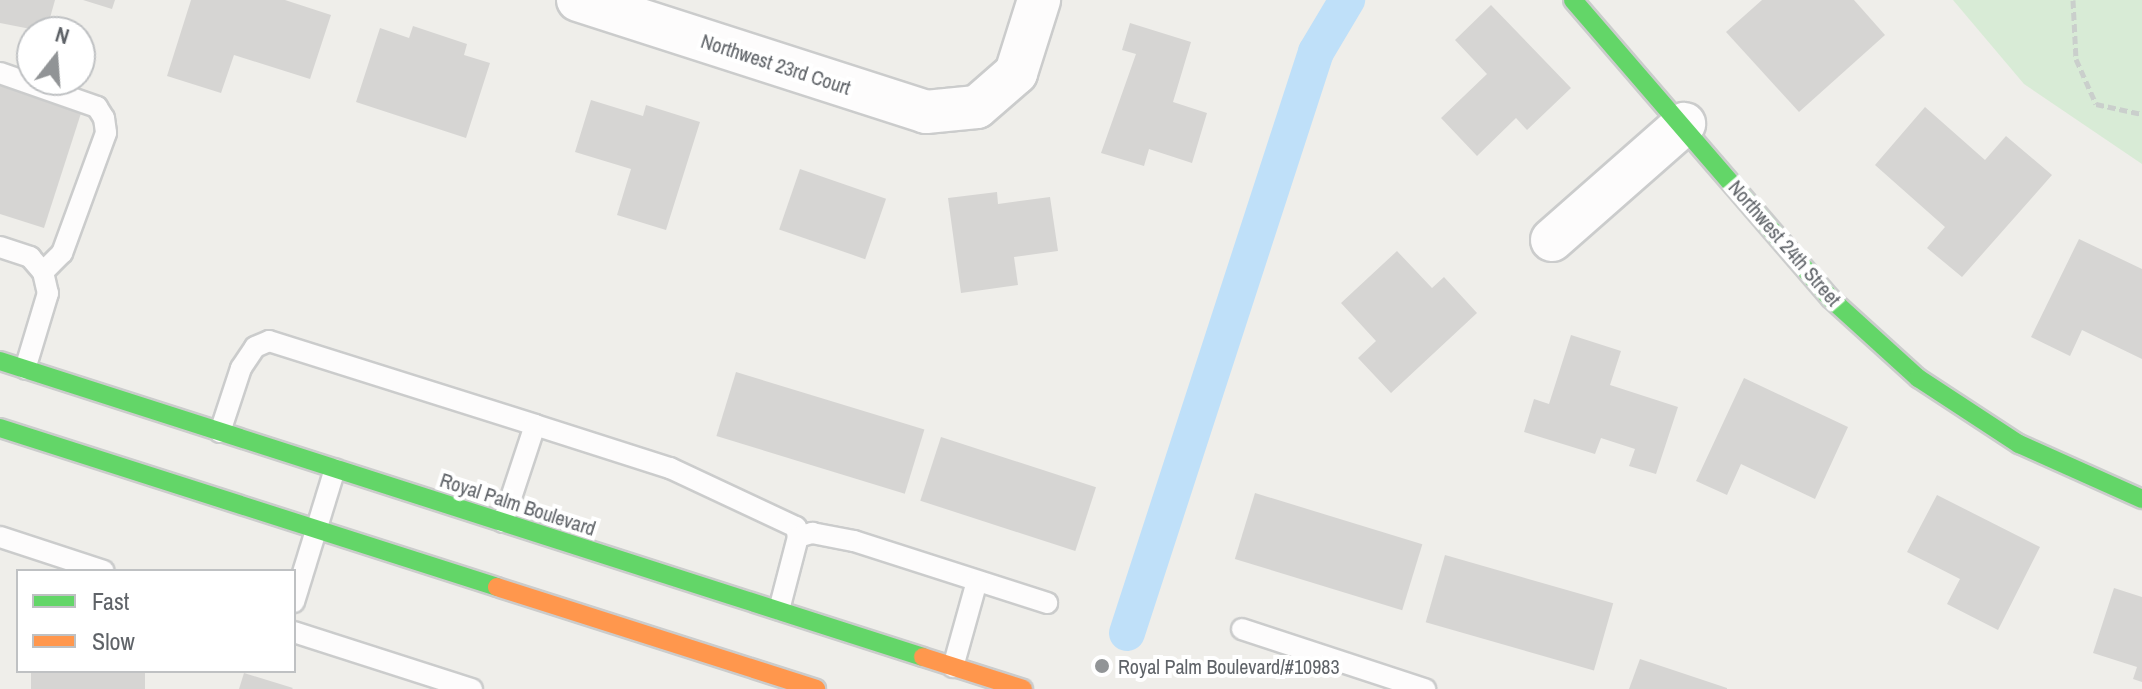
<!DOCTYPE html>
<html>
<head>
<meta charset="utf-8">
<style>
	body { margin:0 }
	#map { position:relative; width:2142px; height:689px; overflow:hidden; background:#efeeea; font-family:"Archivo Narrow",sans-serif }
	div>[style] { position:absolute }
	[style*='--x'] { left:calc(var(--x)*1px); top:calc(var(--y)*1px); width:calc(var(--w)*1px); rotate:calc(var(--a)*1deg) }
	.green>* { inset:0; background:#d8ebd6 }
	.canal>* { height:36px; margin:-18px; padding:0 18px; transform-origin:18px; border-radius:18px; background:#bfe0f9 }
	.building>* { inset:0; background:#d6d5d3; transform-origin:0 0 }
	.path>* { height:5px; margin-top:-2.5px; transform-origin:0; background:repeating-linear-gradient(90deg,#cacfcc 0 8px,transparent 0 12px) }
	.roads { filter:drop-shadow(2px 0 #cbcccc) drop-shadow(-2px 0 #cbcccc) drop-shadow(0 2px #cbcccc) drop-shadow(0 -2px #cbcccc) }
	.lane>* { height:20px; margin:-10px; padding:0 10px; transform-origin:10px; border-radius:10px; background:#fdfcfc }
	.street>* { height:42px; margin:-21px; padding:0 21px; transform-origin:21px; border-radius:21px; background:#fdfcfc }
	.fast>* { height:18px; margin:-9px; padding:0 9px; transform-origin:9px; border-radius:9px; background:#63d668 }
	.slow>* { height:18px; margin:-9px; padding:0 9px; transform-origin:9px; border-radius:9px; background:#ff974d }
	.dots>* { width:22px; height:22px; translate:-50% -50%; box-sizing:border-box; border:4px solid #fff; border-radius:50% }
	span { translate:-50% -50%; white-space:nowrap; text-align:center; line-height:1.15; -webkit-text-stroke:8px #fff; paint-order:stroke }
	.street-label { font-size:20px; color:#5f6368 }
	.poi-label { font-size:20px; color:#5f6368 }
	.left { translate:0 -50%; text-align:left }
	.legend { position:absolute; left:16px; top:569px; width:280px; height:104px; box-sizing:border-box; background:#fff; border:2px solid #bfc1c3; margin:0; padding:10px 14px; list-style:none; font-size:24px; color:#5f6368 }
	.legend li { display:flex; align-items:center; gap:16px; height:40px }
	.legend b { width:40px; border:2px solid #bfc1c3 }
	.north { position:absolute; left:16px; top:16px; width:80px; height:80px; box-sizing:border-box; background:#fff; border:2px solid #bfc1c3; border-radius:50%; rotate:17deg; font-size:22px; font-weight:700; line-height:32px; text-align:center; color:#5f6368 }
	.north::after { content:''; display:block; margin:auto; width:28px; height:36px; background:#919496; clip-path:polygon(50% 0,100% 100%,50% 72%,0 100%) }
</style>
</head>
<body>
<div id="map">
	<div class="green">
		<i style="clip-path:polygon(1953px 0,2142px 0,2142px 164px,2024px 84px)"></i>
	</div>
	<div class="canal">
		<i style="--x:1127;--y:633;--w:611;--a:-71.98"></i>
		<i style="--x:1316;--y:52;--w:61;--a:-59.2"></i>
	</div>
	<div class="building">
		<i style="clip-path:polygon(0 0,55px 0,46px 32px,0 23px)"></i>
		<i style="clip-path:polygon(83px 0,115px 0,112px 9px)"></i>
		<i style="clip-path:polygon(191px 0,285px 0,331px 15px,310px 79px,234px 55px,221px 93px,167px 76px)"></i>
		<i style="clip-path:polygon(1762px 0,1854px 0,1885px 35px,1799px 112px,1726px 32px)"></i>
		<i style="clip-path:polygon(1491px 5px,1571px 88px,1527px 130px,1516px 118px,1477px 156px,1441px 118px,1487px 74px,1455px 40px)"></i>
		<i style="clip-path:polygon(1130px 23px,1191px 42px,1173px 102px,1207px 113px,1192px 163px,1149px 149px,1144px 166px,1101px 153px,1136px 54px,1122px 50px)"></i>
		<i style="clip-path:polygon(413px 26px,467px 44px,464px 55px,490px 63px,466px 138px,356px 102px,380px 28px,409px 38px)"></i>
		<i style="clip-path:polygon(0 80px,83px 107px,44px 228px,0 214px)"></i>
		<i style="clip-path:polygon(591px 100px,643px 116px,646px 105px,700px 122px,666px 230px,617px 215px,631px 169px,575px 152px)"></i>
		<i style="clip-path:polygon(1925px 107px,1985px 160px,2006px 136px,2052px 175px,1962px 277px,1927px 248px,1945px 227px,1875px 165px)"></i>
		<i style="left:800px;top:169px;width:91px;height:64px;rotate:19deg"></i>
		<i style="clip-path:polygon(997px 192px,998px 204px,1050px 197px,1058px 251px,1014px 257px,1018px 285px,961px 293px,948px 198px)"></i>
		<i style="clip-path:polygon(2079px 239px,2142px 269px,2142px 359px,2082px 330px,2070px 356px,2031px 337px)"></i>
		<i style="clip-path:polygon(1397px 251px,1432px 288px,1444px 277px,1477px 313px,1391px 393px,1358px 358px,1376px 341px,1341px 303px)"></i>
		<i style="clip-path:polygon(1571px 335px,1621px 351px,1610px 385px,1678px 407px,1656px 474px,1629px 466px,1635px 449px,1601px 438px,1595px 454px,1524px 432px,1534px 399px,1549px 404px)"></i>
		<i style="left:736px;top:372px;width:197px;height:67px;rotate:17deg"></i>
		<i style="clip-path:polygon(1744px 378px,1848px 427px,1815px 499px,1741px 464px,1727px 495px,1696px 481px)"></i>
		<i style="left:941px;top:437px;width:163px;height:67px;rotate:18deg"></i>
		<i style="left:1255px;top:493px;width:175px;height:69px;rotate:17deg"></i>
		<i style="clip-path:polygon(1937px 495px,2040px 547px,1998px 630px,1947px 604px,1960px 579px,1907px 552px)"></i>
		<i style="left:1445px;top:555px;width:175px;height:70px;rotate:16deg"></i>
		<i style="clip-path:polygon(2114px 588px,2142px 597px,2142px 682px,2133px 679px,2137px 667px,2093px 653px)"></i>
		<i style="clip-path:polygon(1640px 659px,1727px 688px,1727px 689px,1629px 689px)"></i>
		<i style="left:31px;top:671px;width:114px;height:19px"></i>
		<i style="clip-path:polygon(244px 673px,293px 688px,292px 689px,239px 689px)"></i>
	</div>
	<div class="path">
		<i style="--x:2073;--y:0;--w:59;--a:87.1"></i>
		<i style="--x:2076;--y:59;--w:49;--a:66"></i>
		<i style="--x:2096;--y:104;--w:47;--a:12.3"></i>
	</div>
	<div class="roads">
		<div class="lane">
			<i style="--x:0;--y:73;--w:103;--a:19.3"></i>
			<i style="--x:97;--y:107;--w:13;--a:58"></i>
			<i style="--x:104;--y:118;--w:15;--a:82"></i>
			<i style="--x:106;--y:133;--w:128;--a:110.1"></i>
			<i style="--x:62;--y:253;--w:27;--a:135"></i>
			<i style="--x:0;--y:247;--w:32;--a:18"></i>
			<i style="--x:30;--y:257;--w:20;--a:49"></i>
			<i style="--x:43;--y:272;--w:22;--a:77"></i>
			<i style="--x:48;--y:293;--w:79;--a:106.8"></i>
			<i style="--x:220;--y:432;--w:67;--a:-71.8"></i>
			<i style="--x:241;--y:368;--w:25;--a:-56"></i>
			<i style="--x:255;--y:347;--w:15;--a:-23"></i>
			<i style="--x:269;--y:341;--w:279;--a:17.5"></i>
			<i style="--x:503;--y:522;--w:102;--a:-71.7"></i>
			<i style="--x:535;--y:425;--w:142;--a:17.7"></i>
			<i style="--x:670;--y:468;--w:139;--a:25.1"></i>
			<i style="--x:796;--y:527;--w:10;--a:79"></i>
			<i style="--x:798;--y:537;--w:75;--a:104.6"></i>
			<i style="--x:0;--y:537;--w:109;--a:18.1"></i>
			<i style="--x:798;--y:537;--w:15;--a:-16"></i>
			<i style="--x:812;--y:533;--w:43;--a:10.8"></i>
			<i style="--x:854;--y:541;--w:203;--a:17.8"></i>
			<i style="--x:294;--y:602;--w:139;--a:-72.9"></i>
			<i style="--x:1242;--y:629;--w:193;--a:18.2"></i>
			<i style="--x:294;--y:632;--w:187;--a:17.8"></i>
			<i style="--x:953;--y:667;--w:89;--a:-74.4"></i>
		</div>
		<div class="street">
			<i style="--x:578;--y:0;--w:366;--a:17.8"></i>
			<i style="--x:926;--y:112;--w:51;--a:-5.6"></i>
			<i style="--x:977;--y:107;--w:52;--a:-41.1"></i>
			<i style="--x:1016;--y:73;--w:77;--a:-72.5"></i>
			<i style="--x:1552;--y:240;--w:176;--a:-41.3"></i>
		</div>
		<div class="fast">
			<i style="--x:1573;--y:0;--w:395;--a:49.2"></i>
			<i style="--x:1831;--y:299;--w:118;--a:42.2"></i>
			<i style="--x:1918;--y:378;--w:121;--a:33.2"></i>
			<i style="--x:2019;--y:444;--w:135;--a:24.1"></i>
			<i style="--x:0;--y:361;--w:969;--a:17.78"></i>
			<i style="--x:0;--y:428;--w:522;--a:17.74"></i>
		</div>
		<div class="slow">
			<i style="--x:497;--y:587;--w:335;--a:17.7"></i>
			<i style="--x:923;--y:657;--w:105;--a:17.7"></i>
		</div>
	</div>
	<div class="dots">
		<i style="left:1102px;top:666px;background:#919496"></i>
	</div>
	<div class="street-label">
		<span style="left:776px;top:64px;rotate:18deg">Northwest 23rd Court</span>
		<span style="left:1785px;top:243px;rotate:49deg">Northwest 24th Street</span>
		<span style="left:518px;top:504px;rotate:18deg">Royal Palm Boulevard</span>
	</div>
	<div class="poi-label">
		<span class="left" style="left:1118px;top:666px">Royal Palm Boulevard/#10983</span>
	</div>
	<ul class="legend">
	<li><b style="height:10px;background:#63d668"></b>Fast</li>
	<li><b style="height:10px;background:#ff974d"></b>Slow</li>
	</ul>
	<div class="north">N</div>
</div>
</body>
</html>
